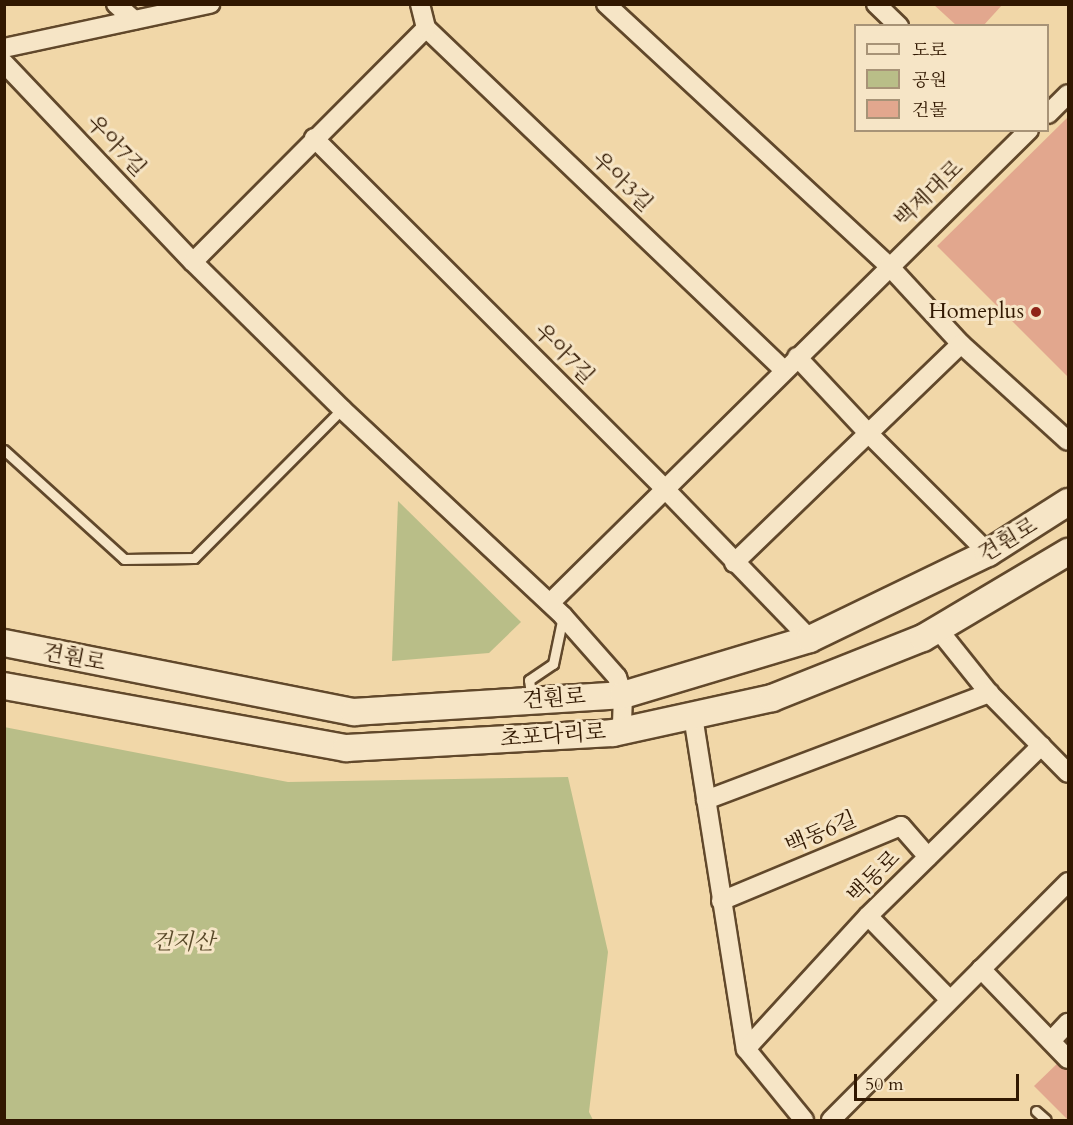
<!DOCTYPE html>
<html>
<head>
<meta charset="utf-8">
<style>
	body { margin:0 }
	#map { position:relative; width:1073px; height:1125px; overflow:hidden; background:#f1d7a8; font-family:Cardo,"Noto Serif KR",serif }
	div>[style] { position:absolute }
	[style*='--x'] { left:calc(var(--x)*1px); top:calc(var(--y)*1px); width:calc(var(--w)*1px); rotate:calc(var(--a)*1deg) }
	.green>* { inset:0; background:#b9be88 }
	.building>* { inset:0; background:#e2a78e }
	.roads { filter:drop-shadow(2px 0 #61482b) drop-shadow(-2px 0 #61482b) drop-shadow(0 2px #61482b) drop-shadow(0 -2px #61482b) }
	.lane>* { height:9px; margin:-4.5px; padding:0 4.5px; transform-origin:4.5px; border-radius:4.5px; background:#f6e5c6 }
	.street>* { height:18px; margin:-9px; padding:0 9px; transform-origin:9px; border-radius:9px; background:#f6e5c6 }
	.secondary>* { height:26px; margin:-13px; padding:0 13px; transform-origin:13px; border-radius:13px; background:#f6e5c6 }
	.dots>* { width:16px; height:16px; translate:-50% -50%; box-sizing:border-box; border:3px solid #f6e5c6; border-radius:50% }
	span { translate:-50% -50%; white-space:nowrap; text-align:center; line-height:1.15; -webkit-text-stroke:6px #f6e5c6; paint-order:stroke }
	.street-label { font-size:22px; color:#311801 }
	.poi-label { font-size:22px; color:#311801 }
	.right { translate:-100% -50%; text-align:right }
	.park-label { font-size:22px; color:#5a4a2a; font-style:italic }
	.frame { position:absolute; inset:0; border:6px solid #311801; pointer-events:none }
	.legend { position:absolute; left:854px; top:24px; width:195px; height:108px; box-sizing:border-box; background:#f6e5c6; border:2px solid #a79377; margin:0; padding:8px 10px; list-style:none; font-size:18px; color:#311801 }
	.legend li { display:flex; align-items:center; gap:12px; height:30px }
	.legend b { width:30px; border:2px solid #a79377 }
	.scale { position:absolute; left:854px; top:1074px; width:165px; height:27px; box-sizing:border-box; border:3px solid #311801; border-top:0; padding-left:8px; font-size:18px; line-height:21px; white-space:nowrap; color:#311801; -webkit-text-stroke:4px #f6e5c6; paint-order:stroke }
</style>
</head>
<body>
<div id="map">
	<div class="green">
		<i style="clip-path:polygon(398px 501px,521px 622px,489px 653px,392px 661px)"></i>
		<i style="clip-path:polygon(4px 727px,288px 782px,568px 777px,608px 952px,589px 1112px,593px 1120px,5px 1120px)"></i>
	</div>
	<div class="building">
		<i style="clip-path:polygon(933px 4px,1003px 4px,983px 26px,957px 26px)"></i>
		<i style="clip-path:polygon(1068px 117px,1068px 377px,937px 246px)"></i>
		<i style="clip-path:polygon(1062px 1059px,1068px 1066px,1068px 1120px,1034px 1086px)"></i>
	</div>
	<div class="roads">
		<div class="lane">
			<i style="--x:4;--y:450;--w:162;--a:42.2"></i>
			<i style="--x:124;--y:559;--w:70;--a:-0.8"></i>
			<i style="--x:194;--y:558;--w:210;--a:-45.2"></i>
			<i style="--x:532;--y:699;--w:19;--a:-99"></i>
			<i style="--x:529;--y:680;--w:29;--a:-34"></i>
			<i style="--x:553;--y:664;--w:49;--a:-78.2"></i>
			<i style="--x:1036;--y:1111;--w:13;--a:42"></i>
		</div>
		<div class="street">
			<i style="--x:116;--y:4;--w:24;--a:42"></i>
			<i style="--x:606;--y:4;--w:386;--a:42.8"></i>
			<i style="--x:889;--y:266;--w:106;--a:47.3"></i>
			<i style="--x:961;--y:344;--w:144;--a:42.2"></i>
			<i style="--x:876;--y:4;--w:32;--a:44"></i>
			<i style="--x:426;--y:28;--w:495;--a:43.7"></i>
			<i style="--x:4;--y:48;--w:211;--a:-12.1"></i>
			<i style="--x:4;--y:63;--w:274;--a:46.5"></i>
			<i style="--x:193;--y:262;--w:209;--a:44.6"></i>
			<i style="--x:342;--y:409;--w:303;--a:43.1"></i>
			<i style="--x:563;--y:616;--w:81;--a:48.5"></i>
			<i style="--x:617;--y:677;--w:19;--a:72"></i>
			<i style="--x:623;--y:695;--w:36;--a:92"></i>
			<i style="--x:1048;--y:114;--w:28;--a:-45"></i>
			<i style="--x:314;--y:138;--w:496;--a:45"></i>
			<i style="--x:665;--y:489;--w:209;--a:46"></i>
			<i style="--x:193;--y:262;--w:330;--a:-45.1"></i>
			<i style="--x:426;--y:28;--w:25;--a:-104"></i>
			<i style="--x:797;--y:357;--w:104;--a:46.9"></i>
			<i style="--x:868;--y:433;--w:170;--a:45"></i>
			<i style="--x:734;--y:563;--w:315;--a:-44"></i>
			<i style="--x:550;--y:603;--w:673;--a:-44.64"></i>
			<i style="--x:937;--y:628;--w:83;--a:51.3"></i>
			<i style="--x:989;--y:693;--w:112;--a:45.4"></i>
			<i style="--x:693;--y:716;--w:337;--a:81"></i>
			<i style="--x:746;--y:1049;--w:92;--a:50.8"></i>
			<i style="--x:706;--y:800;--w:303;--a:-20.7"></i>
			<i style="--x:721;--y:901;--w:195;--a:-22.6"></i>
			<i style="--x:901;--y:826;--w:41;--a:48.9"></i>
			<i style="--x:868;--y:916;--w:117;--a:45.7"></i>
			<i style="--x:981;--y:969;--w:125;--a:46"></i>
			<i style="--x:1051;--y:1041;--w:25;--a:-47"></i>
			<i style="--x:746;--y:1049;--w:180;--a:-47.5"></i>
			<i style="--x:868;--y:916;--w:243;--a:-44.5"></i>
			<i style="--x:831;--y:1120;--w:336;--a:-45.1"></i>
		</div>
		<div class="secondary">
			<i style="--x:4;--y:643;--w:357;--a:11.2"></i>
			<i style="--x:354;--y:712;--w:270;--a:-3.6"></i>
			<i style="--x:623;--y:695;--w:195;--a:-16.7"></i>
			<i style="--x:810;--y:639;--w:198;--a:-25.8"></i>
			<i style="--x:988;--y:553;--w:95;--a:-32.5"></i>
			<i style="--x:4;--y:686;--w:348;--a:10.3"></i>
			<i style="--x:346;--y:748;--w:267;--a:-3.2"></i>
			<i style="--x:613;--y:733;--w:163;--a:-12.4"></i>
			<i style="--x:772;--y:698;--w:162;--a:-21.7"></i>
			<i style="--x:923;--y:638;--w:169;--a:-30.7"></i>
		</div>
	</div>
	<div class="dots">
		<i style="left:1036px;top:312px;background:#8f2418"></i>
	</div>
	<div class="street-label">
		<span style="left:116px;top:146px;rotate:46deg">우아7길</span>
		<span style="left:622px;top:182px;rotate:44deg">우아3길</span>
		<span style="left:929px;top:194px;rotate:-44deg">백제대로</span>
		<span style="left:564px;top:354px;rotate:45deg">우아7길</span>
		<span style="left:1008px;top:540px;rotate:-31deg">견훤로</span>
		<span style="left:74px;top:658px;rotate:11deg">견훤로</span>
		<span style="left:554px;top:699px;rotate:-4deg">견훤로</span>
		<span style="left:553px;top:736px;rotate:-4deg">초포다리로</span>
		<span style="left:821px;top:833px;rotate:-23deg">백동6길</span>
		<span style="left:874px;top:877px;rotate:-45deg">백동로</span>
	</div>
	<div class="poi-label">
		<span class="right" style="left:1024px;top:312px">Homeplus</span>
	</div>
	<div class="park-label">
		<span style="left:183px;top:943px">건지산</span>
	</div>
	<div class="frame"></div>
	<ul class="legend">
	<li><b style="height:8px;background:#f6e5c6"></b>도로</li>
	<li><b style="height:16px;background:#b9be88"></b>공원</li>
	<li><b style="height:16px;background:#e2a78e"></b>건물</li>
	</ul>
	<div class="scale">50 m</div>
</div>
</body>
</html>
